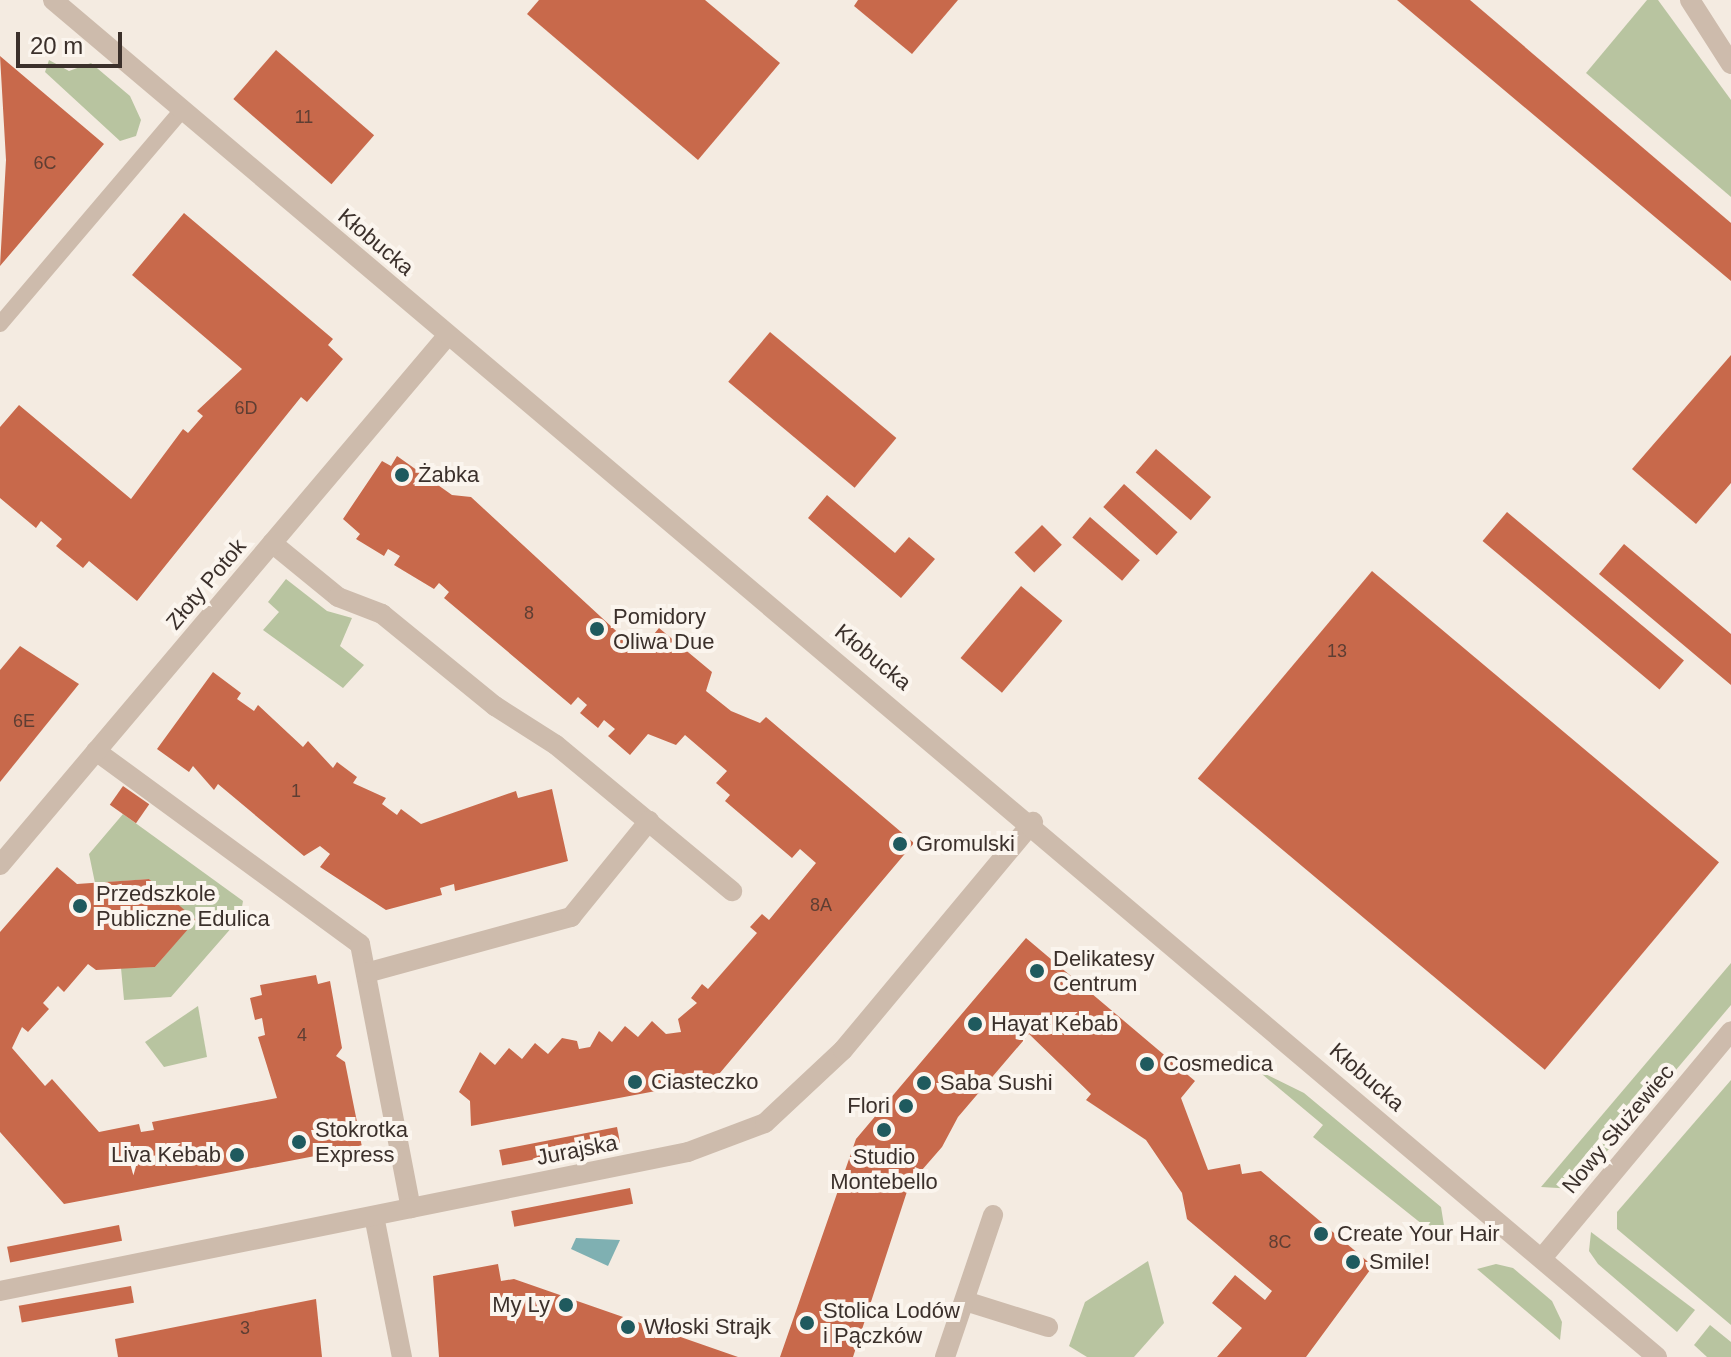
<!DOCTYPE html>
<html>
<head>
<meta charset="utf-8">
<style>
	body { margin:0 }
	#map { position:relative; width:1731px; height:1357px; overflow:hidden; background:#f4ebe1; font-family:Arial,sans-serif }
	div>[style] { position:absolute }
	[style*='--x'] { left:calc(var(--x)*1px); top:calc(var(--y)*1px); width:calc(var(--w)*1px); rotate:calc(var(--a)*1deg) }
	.green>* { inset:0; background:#b8c4a0 }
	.water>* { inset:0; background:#7fb0b2 }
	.building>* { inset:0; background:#c8694b; transform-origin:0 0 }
	.service>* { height:16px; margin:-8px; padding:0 8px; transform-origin:8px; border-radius:8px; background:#cdbbac }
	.minor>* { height:20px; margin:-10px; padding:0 10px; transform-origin:10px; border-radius:10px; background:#cdbbac }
	.tertiary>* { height:20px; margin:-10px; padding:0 10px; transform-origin:10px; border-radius:10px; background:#cdbbac }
	.dots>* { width:22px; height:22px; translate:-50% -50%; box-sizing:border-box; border:4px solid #fbf5ee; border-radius:50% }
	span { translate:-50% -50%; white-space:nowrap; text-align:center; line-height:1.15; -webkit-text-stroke:8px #fbf5ee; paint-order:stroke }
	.number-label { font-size:18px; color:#5e3e33 }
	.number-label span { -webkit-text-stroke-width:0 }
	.street-label { font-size:22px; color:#3b302b }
	.poi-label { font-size:22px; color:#3b302b }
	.left { translate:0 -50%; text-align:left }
	.right { translate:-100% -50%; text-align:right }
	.scale { position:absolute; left:16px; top:32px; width:106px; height:36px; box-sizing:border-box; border:4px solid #3b302b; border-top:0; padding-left:10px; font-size:24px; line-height:28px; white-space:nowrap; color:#3b302b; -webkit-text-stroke:6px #fbf5ee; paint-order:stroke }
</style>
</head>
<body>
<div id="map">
	<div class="green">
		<i style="clip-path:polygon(1647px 0,1658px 0,1731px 100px,1731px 197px,1586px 73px)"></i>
		<i style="clip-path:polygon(49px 60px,69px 71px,91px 63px,130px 96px,141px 120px,136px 136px,120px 141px,45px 72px)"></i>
		<i style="clip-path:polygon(286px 579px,327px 611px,352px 618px,340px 646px,364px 665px,343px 688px,263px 630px,279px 612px,268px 602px)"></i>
		<i style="clip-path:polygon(123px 814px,243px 901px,240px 918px,171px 997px,124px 1000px,121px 968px,155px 967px,195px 920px,149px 879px,95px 883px,89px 854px)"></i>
		<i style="clip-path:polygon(1731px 963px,1731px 1005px,1575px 1189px,1541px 1187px)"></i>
		<i style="clip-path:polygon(198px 1006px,207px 1057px,164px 1067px,145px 1042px)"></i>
		<i style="clip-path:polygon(1257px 1070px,1304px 1093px,1441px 1207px,1447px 1244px,1313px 1137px,1323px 1125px)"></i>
		<i style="clip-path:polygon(1731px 1080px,1731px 1325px,1617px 1229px,1617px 1212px)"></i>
		<i style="clip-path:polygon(1591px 1232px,1695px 1310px,1677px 1332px,1598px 1264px,1589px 1251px)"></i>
		<i style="clip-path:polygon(1148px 1261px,1164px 1323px,1134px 1357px,1087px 1357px,1069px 1346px,1085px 1302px)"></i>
		<i style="clip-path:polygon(1496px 1264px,1513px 1268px,1552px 1301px,1562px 1322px,1560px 1340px,1477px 1269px)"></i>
		<i style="clip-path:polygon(1710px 1325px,1731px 1342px,1731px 1357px,1707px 1357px,1694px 1345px)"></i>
	</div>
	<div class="water">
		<i style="clip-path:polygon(576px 1238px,620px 1240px,608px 1266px,571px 1249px)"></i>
	</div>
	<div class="building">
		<i style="clip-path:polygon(539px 0,705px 0,780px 63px,698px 160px,527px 14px)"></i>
		<i style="clip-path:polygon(858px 0,958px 0,912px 54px,854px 6px)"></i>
		<i style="clip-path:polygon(1397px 0,1470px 0,1731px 223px,1731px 281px)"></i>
		<i style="left:276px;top:50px;width:130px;height:65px;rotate:41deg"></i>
		<i style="clip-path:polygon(0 56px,104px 144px,0 266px,6px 160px)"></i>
		<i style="clip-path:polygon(184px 213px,333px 339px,328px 345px,343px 359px,307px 402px,301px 397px,137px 601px,89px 561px,83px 568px,56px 546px,62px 539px,41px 521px,36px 528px,0 498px,0 427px,19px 405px,131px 499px,183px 429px,188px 433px,203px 416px,197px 411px,242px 369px,132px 275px)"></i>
		<i style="left:770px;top:332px;width:165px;height:65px;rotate:40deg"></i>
		<i style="clip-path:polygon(1731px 355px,1731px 483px,1696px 524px,1632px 469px)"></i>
		<i style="left:1156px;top:449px;width:73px;height:31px;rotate:41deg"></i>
		<i style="clip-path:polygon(397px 456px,452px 495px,471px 497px,639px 652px,659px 628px,712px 672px,706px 691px,731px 711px,760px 723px,766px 717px,914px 843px,714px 1080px,471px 1126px,470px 1101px,459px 1092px,480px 1052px,495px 1065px,509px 1048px,522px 1059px,535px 1043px,548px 1054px,562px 1038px,577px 1041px,579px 1049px,590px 1047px,599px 1031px,612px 1042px,625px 1026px,638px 1037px,652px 1021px,666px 1034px,681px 1032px,678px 1019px,697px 1003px,691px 998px,702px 984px,708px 989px,757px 933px,750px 927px,762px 914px,769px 920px,816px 863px,800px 849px,792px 858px,725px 801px,730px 795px,716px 783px,727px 771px,685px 735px,676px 745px,648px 734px,630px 755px,608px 736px,615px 729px,604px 720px,598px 728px,580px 713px,587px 705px,578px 697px,571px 705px,444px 598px,449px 592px,439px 583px,434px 589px,394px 565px,400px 556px,388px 549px,384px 556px,356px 539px,360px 534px,343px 519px,382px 461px,391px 466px)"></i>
		<i style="left:1124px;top:484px;width:72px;height:31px;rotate:42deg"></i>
		<i style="clip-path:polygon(827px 495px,895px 553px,909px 537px,935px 559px,901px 598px,808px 518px)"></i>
		<i style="left:1507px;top:512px;width:231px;height:38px;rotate:40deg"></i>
		<i style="left:1090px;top:517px;width:66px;height:27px;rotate:41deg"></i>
		<i style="left:1042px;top:525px;width:28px;height:39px;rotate:45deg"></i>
		<i style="clip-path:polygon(1624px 544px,1731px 634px,1731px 685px,1599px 574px)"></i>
		<i style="left:1372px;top:571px;width:453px;height:271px;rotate:40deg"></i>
		<i style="left:1021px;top:586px;width:54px;height:94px;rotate:40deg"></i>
		<i style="clip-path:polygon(20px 646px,79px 684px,0 782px,0 670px)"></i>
		<i style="clip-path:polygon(213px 672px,241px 693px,237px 699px,254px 711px,258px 705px,303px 747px,308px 741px,333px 768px,337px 762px,357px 777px,353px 783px,386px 798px,382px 804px,397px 815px,401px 809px,421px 824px,516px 791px,518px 798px,552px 789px,568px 861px,455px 891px,454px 884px,440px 888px,442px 895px,386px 910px,320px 867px,330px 854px,320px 846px,304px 856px,218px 784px,214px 790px,193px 766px,189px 772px,157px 749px)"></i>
		<i style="left:123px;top:786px;width:32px;height:23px;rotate:35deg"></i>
		<i style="clip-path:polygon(57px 867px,77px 884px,149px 879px,196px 920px,155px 967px,96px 970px,88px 964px,64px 992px,58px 986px,43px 1003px,49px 1009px,28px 1032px,22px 1027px,12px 1048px,45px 1086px,52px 1079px,99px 1132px,139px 1124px,141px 1132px,154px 1130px,152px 1122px,277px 1098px,258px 1037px,265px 1035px,262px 1018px,255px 1020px,250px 998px,262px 995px,260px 985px,316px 975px,318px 984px,330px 981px,342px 1048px,336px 1056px,345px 1062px,362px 1147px,64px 1204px,0 1132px,0 932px)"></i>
		<i style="clip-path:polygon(1026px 938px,1195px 1081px,1181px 1098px,1208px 1170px,1240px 1164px,1242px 1174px,1261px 1171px,1373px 1266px,1306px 1357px,1217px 1357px,1242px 1328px,1212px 1303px,1235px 1275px,1265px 1300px,1272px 1291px,1187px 1219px,1182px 1193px,1146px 1140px,1086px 1100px,1091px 1094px,1029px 1034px,958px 1117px,942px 1147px,922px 1170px,915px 1167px,853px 1357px,780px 1357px,856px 1139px)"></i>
		<i style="left:617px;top:1127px;width:16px;height:120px;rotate:79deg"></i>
		<i style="left:630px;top:1188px;width:16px;height:121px;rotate:79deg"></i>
		<i style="left:119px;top:1225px;width:16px;height:114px;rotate:79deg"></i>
		<i style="clip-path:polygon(498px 1264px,501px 1281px,514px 1279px,738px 1357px,439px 1357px,433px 1276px)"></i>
		<i style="left:131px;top:1286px;width:17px;height:114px;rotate:80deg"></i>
		<i style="clip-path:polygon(316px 1299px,322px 1357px,118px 1357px,115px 1339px)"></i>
	</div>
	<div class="service">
		<i style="--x:0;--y:324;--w:281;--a:-49.6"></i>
	</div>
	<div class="minor">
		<i style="--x:1690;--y:0;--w:76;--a:57.4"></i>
		<i style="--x:272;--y:543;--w:85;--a:39.3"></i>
		<i style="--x:338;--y:597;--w:47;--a:21.1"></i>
		<i style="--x:382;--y:614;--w:146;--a:39.2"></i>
		<i style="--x:495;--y:706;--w:72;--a:32.6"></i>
		<i style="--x:556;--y:745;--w:229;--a:39.7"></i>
		<i style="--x:96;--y:751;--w:327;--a:36.2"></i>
		<i style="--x:360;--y:944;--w:269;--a:79.1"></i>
		<i style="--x:0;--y:865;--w:694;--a:-49.79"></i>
		<i style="--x:366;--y:973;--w:213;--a:-15.3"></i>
		<i style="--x:571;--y:917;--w:124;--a:-50.9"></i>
		<i style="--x:374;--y:1216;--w:144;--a:78.8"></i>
		<i style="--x:1542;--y:1258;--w:295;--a:-50.2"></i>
		<i style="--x:0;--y:1291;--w:702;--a:-11.42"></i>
		<i style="--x:688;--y:1152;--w:82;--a:-20.6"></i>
		<i style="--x:765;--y:1123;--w:107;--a:-43.1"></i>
		<i style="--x:843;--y:1050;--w:297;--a:-50.2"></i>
		<i style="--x:965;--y:1301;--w:87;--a:17.4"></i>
		<i style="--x:945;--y:1357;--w:150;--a:-71.3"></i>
	</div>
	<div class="tertiary">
		<i style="--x:53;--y:0;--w:2101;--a:40.23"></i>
	</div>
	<div class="dots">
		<i style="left:402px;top:475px;background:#1f5a5e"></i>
		<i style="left:597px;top:629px;background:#1f5a5e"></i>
		<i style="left:900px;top:844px;background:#1f5a5e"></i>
		<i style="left:80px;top:906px;background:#1f5a5e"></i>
		<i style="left:1037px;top:971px;background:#1f5a5e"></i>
		<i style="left:975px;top:1024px;background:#1f5a5e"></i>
		<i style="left:1147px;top:1064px;background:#1f5a5e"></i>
		<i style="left:635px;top:1082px;background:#1f5a5e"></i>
		<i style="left:924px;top:1083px;background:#1f5a5e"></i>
		<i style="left:906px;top:1106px;background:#1f5a5e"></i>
		<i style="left:884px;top:1130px;background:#1f5a5e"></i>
		<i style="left:299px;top:1142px;background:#1f5a5e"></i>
		<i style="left:237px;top:1155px;background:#1f5a5e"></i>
		<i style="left:1321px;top:1234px;background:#1f5a5e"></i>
		<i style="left:1353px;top:1262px;background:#1f5a5e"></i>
		<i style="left:566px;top:1305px;background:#1f5a5e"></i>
		<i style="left:807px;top:1323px;background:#1f5a5e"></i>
		<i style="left:628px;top:1327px;background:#1f5a5e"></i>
	</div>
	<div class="number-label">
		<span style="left:304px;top:117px">11</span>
		<span style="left:45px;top:163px">6C</span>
		<span style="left:246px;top:408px">6D</span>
		<span style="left:529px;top:613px">8</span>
		<span style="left:1337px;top:651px">13</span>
		<span style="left:24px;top:721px">6E</span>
		<span style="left:296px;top:791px">1</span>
		<span style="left:821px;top:905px">8A</span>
		<span style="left:302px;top:1035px">4</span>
		<span style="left:1280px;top:1242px">8C</span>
		<span style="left:245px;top:1328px">3</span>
	</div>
	<div class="street-label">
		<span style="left:376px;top:242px;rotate:40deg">Kłobucka</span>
		<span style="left:206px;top:584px;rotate:-50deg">Złoty Potok</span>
		<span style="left:873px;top:657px;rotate:39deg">Kłobucka</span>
		<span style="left:1367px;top:1077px;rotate:41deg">Kłobucka</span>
		<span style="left:1618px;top:1129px;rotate:-50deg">Nowy Służewiec</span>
		<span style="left:577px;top:1150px;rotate:-11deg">Jurajska</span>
	</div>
	<div class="poi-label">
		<span class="left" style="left:418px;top:475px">Żabka</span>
		<span class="left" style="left:613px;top:629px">Pomidory<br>Oliwa Due</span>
		<span class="left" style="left:916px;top:844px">Gromulski</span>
		<span class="left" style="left:96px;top:906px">Przedszkole<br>Publiczne Edulica</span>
		<span class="left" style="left:1053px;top:971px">Delikatesy<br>Centrum</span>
		<span class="left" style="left:991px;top:1024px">Hayat Kebab</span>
		<span class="left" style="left:1163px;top:1064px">Cosmedica</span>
		<span class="left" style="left:651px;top:1082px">Ciasteczko</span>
		<span class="left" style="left:940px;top:1083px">Saba Sushi</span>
		<span class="right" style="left:890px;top:1106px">Flori</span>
		<span class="left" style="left:315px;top:1142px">Stokrotka<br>Express</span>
		<span class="right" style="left:221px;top:1155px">Liva Kebab</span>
		<span style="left:884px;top:1169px">Studio<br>Montebello</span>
		<span class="left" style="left:1337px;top:1234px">Create Your Hair</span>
		<span class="left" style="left:1369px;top:1262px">Smile!</span>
		<span class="right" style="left:550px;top:1305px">My Ly</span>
		<span class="left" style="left:823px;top:1323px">Stolica Lodów<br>i Pączków</span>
		<span class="left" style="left:644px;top:1327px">Włoski Strajk</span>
	</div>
	<div class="scale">20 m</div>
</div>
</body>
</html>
